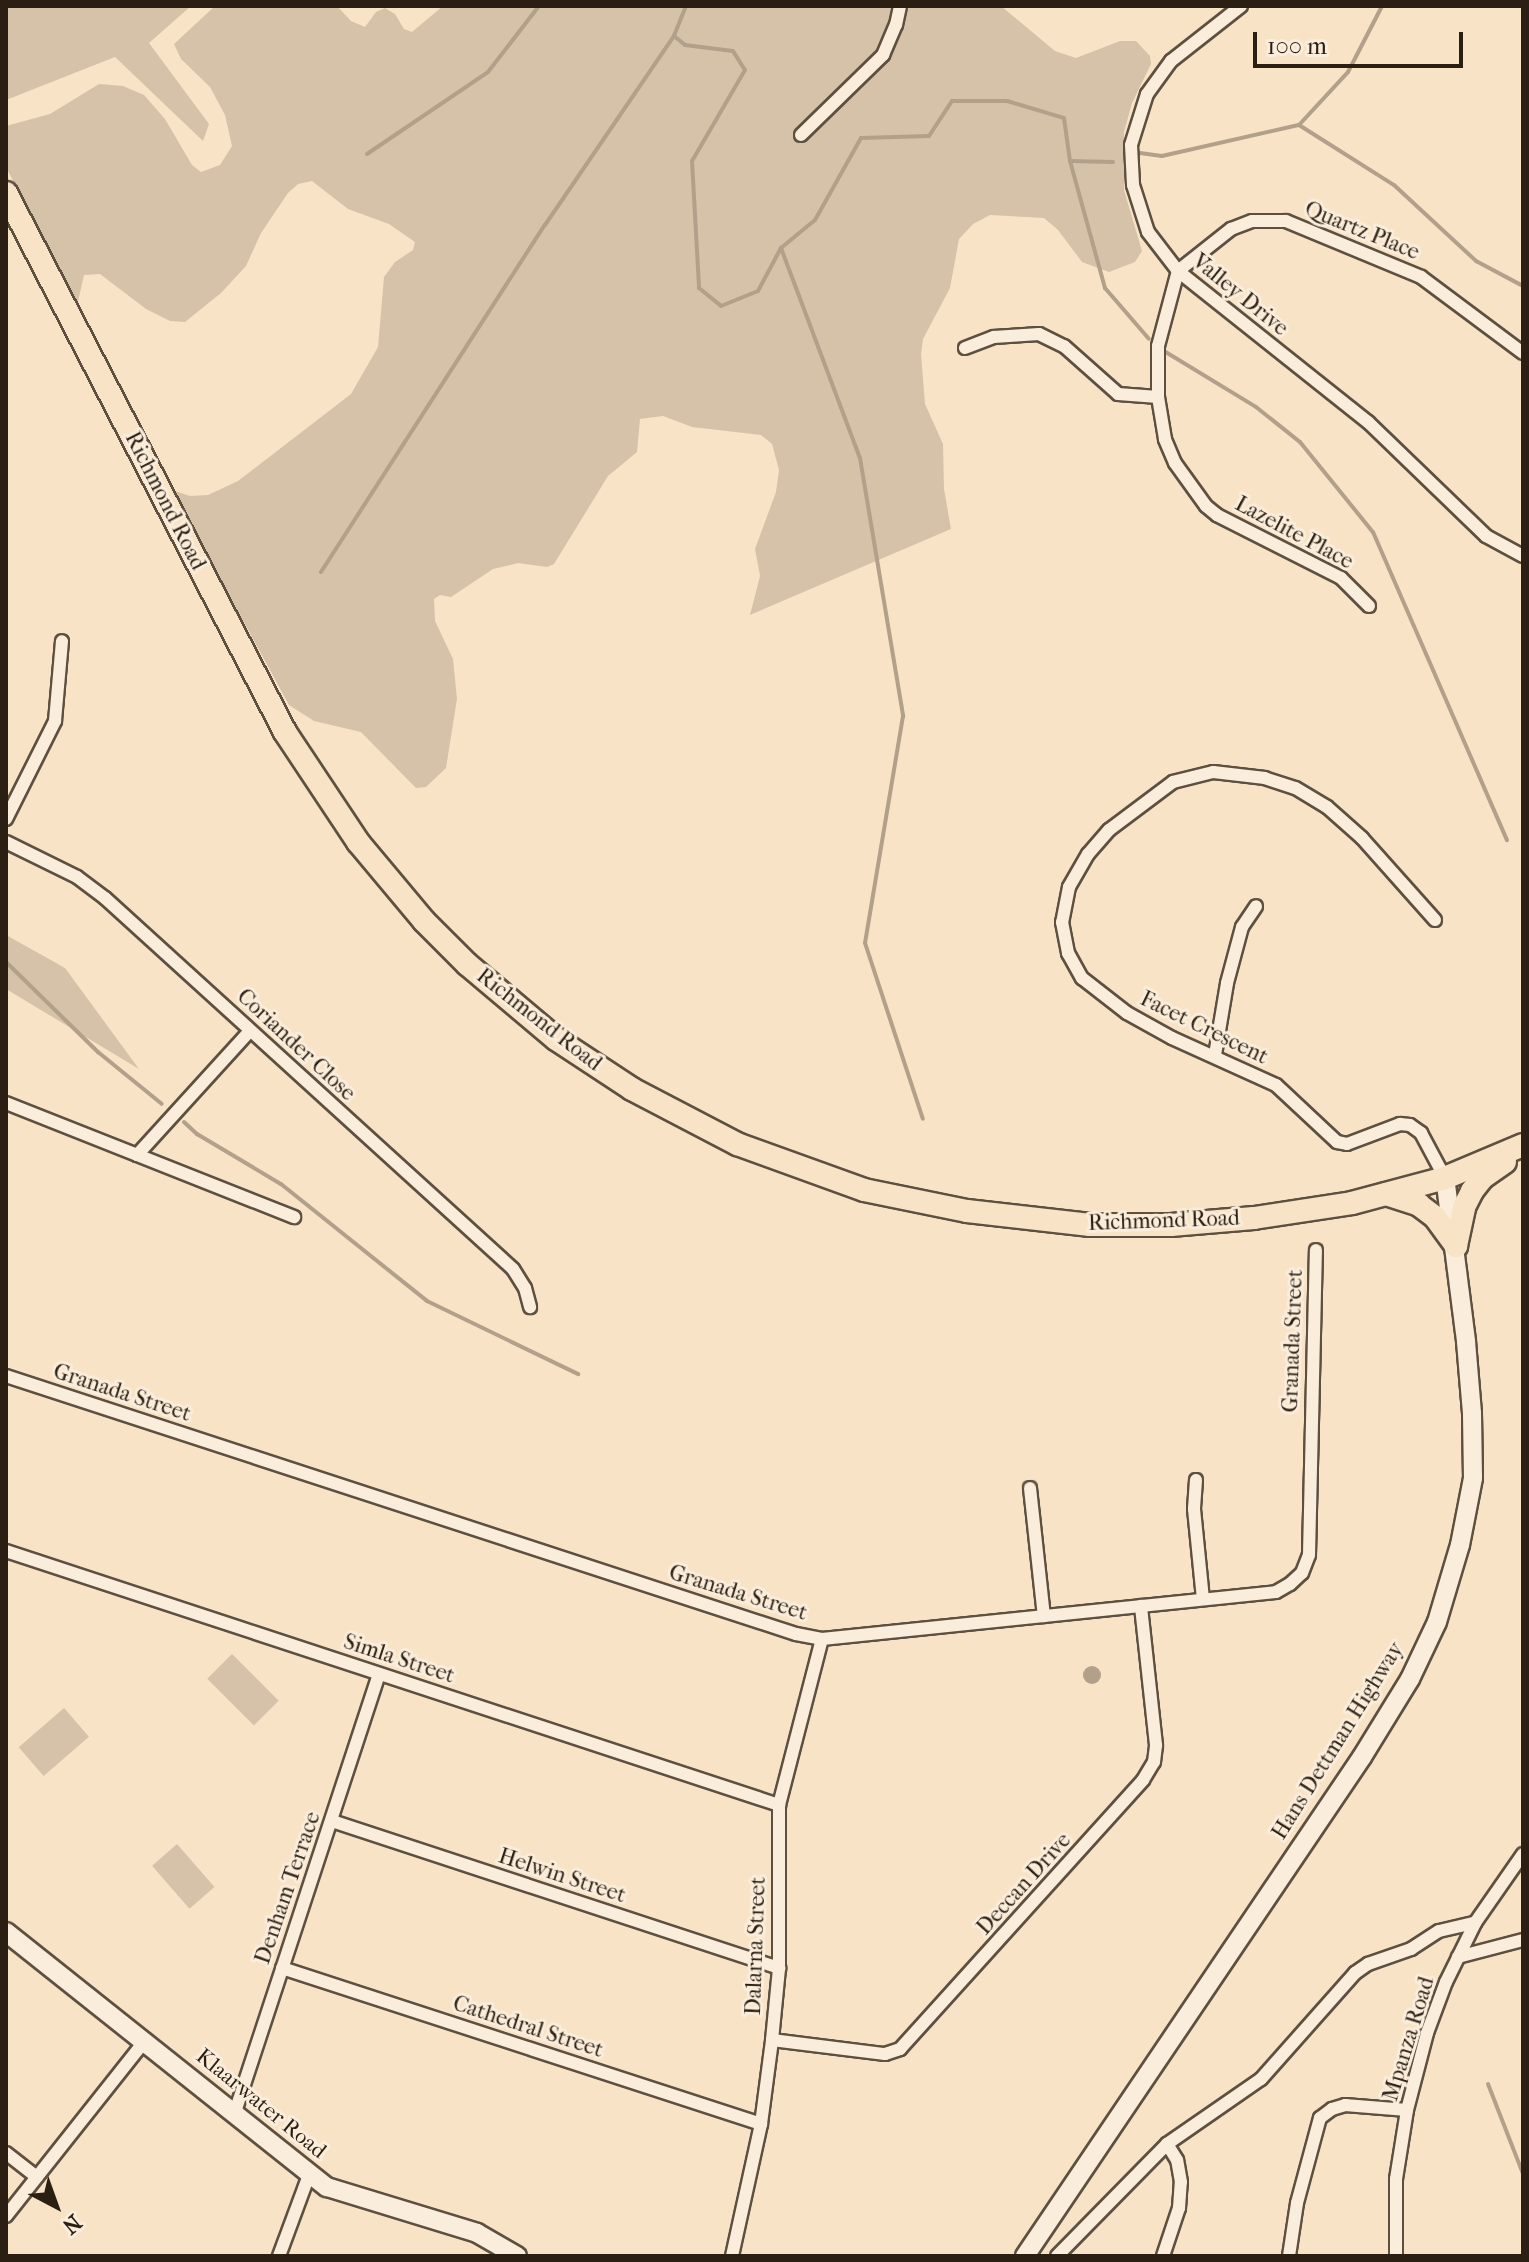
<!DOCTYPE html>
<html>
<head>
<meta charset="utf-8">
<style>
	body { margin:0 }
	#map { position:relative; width:1529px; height:2262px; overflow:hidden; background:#f8e3c7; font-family:"IM FELL French Canon",serif }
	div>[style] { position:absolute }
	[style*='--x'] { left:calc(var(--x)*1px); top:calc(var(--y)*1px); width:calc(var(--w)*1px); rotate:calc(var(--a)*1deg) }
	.green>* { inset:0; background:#d5c2a8; transform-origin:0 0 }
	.water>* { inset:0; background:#b2a08a }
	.round { border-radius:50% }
	.stream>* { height:4px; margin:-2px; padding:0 2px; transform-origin:2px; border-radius:2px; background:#b2a08a }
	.roads { filter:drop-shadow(2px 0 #5e5040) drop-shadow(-2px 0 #5e5040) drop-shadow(0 2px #5e5040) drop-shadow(0 -2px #5e5040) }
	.street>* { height:12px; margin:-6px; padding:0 6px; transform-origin:6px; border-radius:6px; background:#faeddb }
	.secondary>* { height:18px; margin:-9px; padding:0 9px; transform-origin:9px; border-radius:9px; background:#faeddb }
	.highway>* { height:22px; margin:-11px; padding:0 11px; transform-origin:11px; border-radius:11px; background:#f8e3c7 }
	span { translate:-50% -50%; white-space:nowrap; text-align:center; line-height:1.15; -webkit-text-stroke:6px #faeddb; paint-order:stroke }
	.street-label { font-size:22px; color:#2b1f13 }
	.frame { position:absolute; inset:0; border:8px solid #2b1f13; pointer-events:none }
	.north { position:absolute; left:16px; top:2166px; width:80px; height:80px; -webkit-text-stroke:6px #faeddb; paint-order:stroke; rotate:139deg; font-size:22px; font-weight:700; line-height:32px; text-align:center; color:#2b1f13 }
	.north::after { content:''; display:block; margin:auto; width:28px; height:36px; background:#2b1f13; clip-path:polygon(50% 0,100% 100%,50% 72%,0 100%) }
	.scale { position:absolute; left:1253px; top:32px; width:210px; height:36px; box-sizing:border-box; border:4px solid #2b1f13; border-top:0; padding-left:10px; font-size:24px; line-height:28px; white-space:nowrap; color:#2b1f13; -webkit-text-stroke:6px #faeddb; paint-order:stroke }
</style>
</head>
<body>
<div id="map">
	<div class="green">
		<i style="clip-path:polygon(6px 6px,191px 6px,149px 43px,209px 124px,203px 141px,115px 57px,6px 100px)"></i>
		<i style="clip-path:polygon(215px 6px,337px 6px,351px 21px,365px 27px,376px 12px,385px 8px,395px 14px,404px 29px,412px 32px,443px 6px,1001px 6px,1055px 51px,1076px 58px,1120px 41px,1136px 41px,1150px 56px,1151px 64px,1132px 103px,1124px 132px,1124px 190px,1142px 251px,1135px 262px,1109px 272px,1082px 262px,1058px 230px,1044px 218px,990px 215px,973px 224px,959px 239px,950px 288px,923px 339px,921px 354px,925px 404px,943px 444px,944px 489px,951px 529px,750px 615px,760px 576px,755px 549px,776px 492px,779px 470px,772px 444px,761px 435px,692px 427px,663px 416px,640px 419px,637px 452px,608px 476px,554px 564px,547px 567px,518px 563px,493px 569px,451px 597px,440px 595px,434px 599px,435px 621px,453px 659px,457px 699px,446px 768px,426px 787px,416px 788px,361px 732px,314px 721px,289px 705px,172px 490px,190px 496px,208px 495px,238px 481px,351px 394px,378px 347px,384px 277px,395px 262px,413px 250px,415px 242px,389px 224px,348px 209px,312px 181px,298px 184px,288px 193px,261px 233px,246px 266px,221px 293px,185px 322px,170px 321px,146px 309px,100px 274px,84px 275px,77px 306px,6px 167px,6px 126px,50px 114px,99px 84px,123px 86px,144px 95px,165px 119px,192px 165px,201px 172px,220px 165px,232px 146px,225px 115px,210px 87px,181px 59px,174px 44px)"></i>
		<i style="clip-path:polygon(6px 935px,65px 968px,139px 1069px,6px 989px)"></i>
		<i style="left:232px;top:1654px;width:66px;height:35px;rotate:45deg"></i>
		<i style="left:64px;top:1708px;width:38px;height:60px;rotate:49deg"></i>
		<i style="left:177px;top:1844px;width:57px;height:33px;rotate:49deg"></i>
	</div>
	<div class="water">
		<i class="round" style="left:1083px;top:1666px;width:18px;height:18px"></i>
	</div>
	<div class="stream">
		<i style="--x:686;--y:6;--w:32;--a:112"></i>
		<i style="--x:674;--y:36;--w:14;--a:39"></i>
		<i style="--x:685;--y:45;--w:48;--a:7.1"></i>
		<i style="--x:733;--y:51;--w:22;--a:58"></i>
		<i style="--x:745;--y:70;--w:105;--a:120.2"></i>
		<i style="--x:692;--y:161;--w:127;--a:86.8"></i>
		<i style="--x:699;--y:288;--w:28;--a:39"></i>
		<i style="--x:721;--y:306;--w:40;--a:-22"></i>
		<i style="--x:758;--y:291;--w:49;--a:-61.9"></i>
		<i style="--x:781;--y:248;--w:44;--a:-39.5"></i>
		<i style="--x:815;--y:220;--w:94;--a:-60.7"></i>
		<i style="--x:861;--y:138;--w:68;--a:-1.7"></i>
		<i style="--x:929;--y:136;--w:42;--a:-56.7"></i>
		<i style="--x:952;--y:101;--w:55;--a:0"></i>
		<i style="--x:1007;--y:101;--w:59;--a:16.6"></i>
		<i style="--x:1064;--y:118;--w:43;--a:82.1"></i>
		<i style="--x:1070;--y:161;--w:43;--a:1.3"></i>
		<i style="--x:1299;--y:125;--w:112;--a:32.3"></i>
		<i style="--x:1394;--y:185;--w:112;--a:42.8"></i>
		<i style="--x:1476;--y:261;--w:53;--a:28"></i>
		<i style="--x:1140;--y:153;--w:22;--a:8"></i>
		<i style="--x:1162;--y:156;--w:140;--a:-12.8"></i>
		<i style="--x:1299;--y:125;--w:72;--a:-47.2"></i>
		<i style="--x:1348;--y:72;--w:74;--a:-62.7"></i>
		<i style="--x:367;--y:154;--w:146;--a:-34.1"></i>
		<i style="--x:488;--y:72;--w:83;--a:-52.3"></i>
		<i style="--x:1070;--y:161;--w:132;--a:74.6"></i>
		<i style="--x:1105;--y:288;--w:67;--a:49.2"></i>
		<i style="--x:781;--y:248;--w:224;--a:69.4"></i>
		<i style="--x:860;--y:458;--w:262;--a:80.5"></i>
		<i style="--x:903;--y:716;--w:230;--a:99.5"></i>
		<i style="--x:865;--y:943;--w:185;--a:71.8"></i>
		<i style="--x:1164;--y:351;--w:108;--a:31.3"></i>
		<i style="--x:1256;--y:407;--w:56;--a:38.5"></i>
		<i style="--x:1300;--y:442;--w:116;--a:51"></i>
		<i style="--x:1373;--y:532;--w:336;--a:66.5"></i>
		<i style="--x:321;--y:572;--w:413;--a:-57.2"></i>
		<i style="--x:545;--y:225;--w:229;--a:-55.7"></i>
		<i style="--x:6;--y:962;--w:129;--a:44.4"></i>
		<i style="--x:98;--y:1052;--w:82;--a:39.1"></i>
		<i style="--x:184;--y:1122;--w:18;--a:43"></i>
		<i style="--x:197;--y:1134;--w:98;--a:30.8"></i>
		<i style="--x:281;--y:1184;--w:187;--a:38.7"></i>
		<i style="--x:427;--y:1301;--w:168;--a:25.8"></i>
		<i style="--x:1488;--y:2084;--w:97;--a:68.7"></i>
	</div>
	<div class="roads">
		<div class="street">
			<i style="--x:1241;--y:6;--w:89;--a:141.8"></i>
			<i style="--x:1171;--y:61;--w:41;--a:126"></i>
			<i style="--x:1147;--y:94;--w:53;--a:107.4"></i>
			<i style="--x:1131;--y:145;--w:40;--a:87.1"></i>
			<i style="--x:1133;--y:185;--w:49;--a:72.3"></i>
			<i style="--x:1148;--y:232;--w:49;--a:52.4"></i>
			<i style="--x:1178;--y:271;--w:243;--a:38.5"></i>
			<i style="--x:1368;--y:422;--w:164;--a:44"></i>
			<i style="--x:1486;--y:536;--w:42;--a:28.4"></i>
			<i style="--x:801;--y:135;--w:115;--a:-44.3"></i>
			<i style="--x:883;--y:55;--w:33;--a:-67"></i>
			<i style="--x:896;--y:25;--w:19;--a:-78"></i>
			<i style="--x:965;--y:348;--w:31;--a:-21"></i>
			<i style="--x:994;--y:337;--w:45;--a:-3.8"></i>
			<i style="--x:1039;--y:334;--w:28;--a:26"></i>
			<i style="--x:1064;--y:346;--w:72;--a:41.6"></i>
			<i style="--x:1118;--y:394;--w:40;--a:4.3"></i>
			<i style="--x:1369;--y:606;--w:40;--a:-135"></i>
			<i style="--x:1341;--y:578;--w:139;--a:-153.1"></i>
			<i style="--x:1217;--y:515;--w:14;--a:-141"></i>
			<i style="--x:1206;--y:506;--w:53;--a:-125.8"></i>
			<i style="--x:1175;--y:463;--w:26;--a:-113"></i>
			<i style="--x:1165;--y:439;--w:43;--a:-99.5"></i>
			<i style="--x:1158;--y:397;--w:51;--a:-90"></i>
			<i style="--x:1158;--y:346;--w:78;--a:-75.1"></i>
			<i style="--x:1178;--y:271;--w:68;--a:-38.4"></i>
			<i style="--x:1231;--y:229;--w:22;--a:-21"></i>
			<i style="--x:1252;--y:221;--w:34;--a:0"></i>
			<i style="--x:1286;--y:221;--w:146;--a:22.5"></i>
			<i style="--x:1421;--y:277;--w:127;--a:36.7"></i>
			<i style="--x:6;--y:819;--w:110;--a:-63.4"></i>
			<i style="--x:55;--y:721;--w:80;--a:-85"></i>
			<i style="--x:6;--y:842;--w:79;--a:26.2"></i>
			<i style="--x:77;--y:877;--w:35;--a:37"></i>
			<i style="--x:105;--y:898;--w:551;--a:42.28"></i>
			<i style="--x:513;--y:1269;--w:22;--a:58"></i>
			<i style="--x:525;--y:1288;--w:20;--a:75"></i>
			<i style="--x:1435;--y:920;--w:110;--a:-131.7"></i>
			<i style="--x:1362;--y:838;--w:47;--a:-138.5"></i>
			<i style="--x:1327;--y:807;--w:37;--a:-149"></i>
			<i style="--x:1295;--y:788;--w:32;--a:-162"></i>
			<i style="--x:1265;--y:778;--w:52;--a:-173.4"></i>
			<i style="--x:1213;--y:772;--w:41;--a:166"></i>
			<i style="--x:1173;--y:782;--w:80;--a:143.1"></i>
			<i style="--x:1109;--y:830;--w:32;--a:131"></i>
			<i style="--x:1088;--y:854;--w:38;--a:120"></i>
			<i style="--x:1069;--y:887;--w:36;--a:101"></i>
			<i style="--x:1062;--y:922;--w:32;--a:79"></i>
			<i style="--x:1068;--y:953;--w:29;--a:61"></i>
			<i style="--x:1082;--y:978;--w:57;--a:37.9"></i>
			<i style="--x:1127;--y:1013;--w:51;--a:29.1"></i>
			<i style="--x:1172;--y:1038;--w:114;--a:24.3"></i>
			<i style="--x:1276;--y:1085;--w:83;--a:43.1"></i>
			<i style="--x:1337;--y:1142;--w:10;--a:11"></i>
			<i style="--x:1347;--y:1144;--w:57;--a:-20.7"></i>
			<i style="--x:1400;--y:1124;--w:10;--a:6"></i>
			<i style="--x:1410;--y:1125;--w:14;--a:36"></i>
			<i style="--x:1421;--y:1133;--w:51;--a:61.9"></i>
			<i style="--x:1215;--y:1055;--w:73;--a:-80.5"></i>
			<i style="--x:1227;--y:983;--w:58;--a:-75"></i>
			<i style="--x:1242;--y:927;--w:25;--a:-56"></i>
			<i style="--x:6;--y:1103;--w:310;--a:21.6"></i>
			<i style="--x:137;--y:1155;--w:168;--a:-47.7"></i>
			<i style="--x:6;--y:1376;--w:831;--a:18.09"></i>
			<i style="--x:796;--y:1634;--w:26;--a:11"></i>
			<i style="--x:822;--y:1639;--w:456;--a:-5.9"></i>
			<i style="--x:1276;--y:1592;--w:16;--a:-30"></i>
			<i style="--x:1290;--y:1584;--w:16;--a:-43"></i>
			<i style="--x:1302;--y:1573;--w:19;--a:-69"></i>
			<i style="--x:1309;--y:1555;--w:305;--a:-88.7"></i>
			<i style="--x:1196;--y:1480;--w:29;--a:94"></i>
			<i style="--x:1194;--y:1509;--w:90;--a:84.3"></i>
			<i style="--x:1030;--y:1488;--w:129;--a:83.8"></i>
			<i style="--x:6;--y:1551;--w:814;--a:18.19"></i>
			<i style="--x:332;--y:1821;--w:471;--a:18.2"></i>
			<i style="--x:1458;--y:1957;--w:67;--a:-14.7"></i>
			<i style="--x:282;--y:1968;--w:504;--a:18.04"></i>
			<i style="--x:772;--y:2040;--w:114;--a:7.1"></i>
			<i style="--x:885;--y:2054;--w:16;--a:-18"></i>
			<i style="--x:900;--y:2049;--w:363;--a:-47.9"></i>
			<i style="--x:1143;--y:1780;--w:21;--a:-59"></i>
			<i style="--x:1154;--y:1762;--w:17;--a:-83"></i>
			<i style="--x:1156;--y:1745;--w:140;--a:-96.2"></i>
			<i style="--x:234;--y:2115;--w:464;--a:-71.8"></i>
			<i style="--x:6;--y:2153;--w:39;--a:38"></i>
			<i style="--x:6;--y:2216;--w:222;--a:-51.6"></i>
			<i style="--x:279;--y:2256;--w:86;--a:-69.7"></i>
			<i style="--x:732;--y:2256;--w:135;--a:-77.6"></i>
			<i style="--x:761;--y:2124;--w:85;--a:-82.5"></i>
			<i style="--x:772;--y:2040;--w:72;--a:-84.4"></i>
			<i style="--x:779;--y:1968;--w:163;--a:-90"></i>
			<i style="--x:779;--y:1805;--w:171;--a:-75.5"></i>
			<i style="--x:1057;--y:2256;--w:157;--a:-45.5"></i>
			<i style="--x:1167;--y:2144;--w:114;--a:-34.7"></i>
			<i style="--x:1261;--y:2079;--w:142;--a:-48.4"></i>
			<i style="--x:1355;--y:1973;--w:16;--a:-35"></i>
			<i style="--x:1368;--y:1964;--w:46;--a:-19.2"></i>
			<i style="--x:1411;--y:1949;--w:33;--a:-33"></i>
			<i style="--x:1439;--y:1931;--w:37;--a:-13"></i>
			<i style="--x:1163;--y:2256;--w:51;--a:-71.6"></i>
			<i style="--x:1179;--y:2208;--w:26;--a:-86"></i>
			<i style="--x:1181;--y:2182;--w:22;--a:-100"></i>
			<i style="--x:1177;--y:2160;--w:19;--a:-122"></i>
			<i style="--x:1289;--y:2256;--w:54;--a:-81.4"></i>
			<i style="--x:1297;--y:2203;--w:88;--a:-74.9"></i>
			<i style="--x:1320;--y:2118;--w:15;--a:-37"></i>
			<i style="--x:1332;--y:2109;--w:14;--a:-17"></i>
			<i style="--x:1345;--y:2105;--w:62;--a:4.6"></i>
			<i style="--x:1396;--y:2256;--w:77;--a:-90"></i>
			<i style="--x:1396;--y:2179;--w:70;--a:-80.9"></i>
			<i style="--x:1407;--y:2110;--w:80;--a:-75.4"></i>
			<i style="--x:1427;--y:2033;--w:54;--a:-69.6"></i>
			<i style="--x:1446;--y:1982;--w:66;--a:-63.8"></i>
			<i style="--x:1475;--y:1923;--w:84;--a:-55.2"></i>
		</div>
		<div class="secondary">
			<i style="--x:6;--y:1932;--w:410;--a:38.5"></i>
			<i style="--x:327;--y:2187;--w:157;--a:17"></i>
			<i style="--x:477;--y:2233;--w:46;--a:29.9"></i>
			<i style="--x:1025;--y:2256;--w:602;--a:-55.97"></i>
			<i style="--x:1362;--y:1757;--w:92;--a:-58.4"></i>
			<i style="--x:1410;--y:1679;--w:63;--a:-64.7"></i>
			<i style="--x:1437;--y:1622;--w:80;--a:-73.4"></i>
			<i style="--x:1460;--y:1545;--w:68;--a:-79"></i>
			<i style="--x:1473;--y:1478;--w:65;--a:-90.9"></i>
			<i style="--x:1472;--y:1413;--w:72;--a:-94.8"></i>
			<i style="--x:1466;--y:1341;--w:164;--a:-97.3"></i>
		</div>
		<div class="highway">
			<i style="--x:6;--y:193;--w:607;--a:62.63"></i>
			<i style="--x:285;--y:732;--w:132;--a:56.4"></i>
			<i style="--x:358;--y:842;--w:103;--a:50.1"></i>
			<i style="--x:424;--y:921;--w:61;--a:45"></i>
			<i style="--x:467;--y:964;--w:116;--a:40.1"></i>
			<i style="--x:556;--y:1039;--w:91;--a:33.3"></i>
			<i style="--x:632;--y:1089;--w:119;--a:27.6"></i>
			<i style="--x:737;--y:1144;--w:135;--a:19.9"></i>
			<i style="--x:864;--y:1190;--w:105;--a:11.5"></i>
			<i style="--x:967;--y:1211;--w:124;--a:6.5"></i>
			<i style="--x:1090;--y:1225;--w:81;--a:0"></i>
			<i style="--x:1171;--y:1225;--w:83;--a:-4.8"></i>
			<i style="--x:1254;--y:1218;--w:99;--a:-8.7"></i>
			<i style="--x:1352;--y:1203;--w:96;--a:-15"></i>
			<i style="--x:1445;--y:1178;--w:85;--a:-22.9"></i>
			<i style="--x:1386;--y:1194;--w:35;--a:18"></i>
			<i style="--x:1419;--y:1205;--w:20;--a:37"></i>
			<i style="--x:1435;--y:1217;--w:36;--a:54"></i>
			<i style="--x:1456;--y:1246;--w:40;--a:-78"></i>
			<i style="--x:1464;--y:1207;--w:18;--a:-63"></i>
			<i style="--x:1472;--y:1191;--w:16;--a:-52"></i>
			<i style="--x:1482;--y:1178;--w:28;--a:-35"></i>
		</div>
	</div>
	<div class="street-label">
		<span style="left:1362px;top:231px;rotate:22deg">Quartz Place</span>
		<span style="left:1240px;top:295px;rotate:39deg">Valley Drive</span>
		<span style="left:165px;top:501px;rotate:63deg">Richmond Road</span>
		<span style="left:1294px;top:533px;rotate:28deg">Lazelite Place</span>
		<span style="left:539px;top:1020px;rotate:38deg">Richmond Road</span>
		<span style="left:1204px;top:1028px;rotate:26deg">Facet Crescent</span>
		<span style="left:296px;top:1045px;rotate:43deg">Coriander Close</span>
		<span style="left:1164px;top:1221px;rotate:-2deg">Richmond Road</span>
		<span style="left:1293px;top:1341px;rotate:-88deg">Granada Street</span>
		<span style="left:122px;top:1393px;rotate:18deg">Granada Street</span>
		<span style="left:738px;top:1593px;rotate:17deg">Granada Street</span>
		<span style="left:399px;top:1659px;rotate:18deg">Simla Street</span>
		<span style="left:1338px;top:1741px;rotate:-58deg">Hans Dettman Highway</span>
		<span style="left:562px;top:1876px;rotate:18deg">Helwin Street</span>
		<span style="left:1024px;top:1884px;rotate:-48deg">Deccan Drive</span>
		<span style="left:288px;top:1888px;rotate:-71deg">Denham Terrace</span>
		<span style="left:756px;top:1946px;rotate:-88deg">Dalarna Street</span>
		<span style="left:528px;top:2027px;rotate:18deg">Cathedral Street</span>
		<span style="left:1409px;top:2039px;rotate:-73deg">Mpanza Road</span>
		<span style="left:261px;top:2104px;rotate:39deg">Klaarwater Road</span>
	</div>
	<div class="frame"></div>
	<div class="north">N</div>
	<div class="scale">100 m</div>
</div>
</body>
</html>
